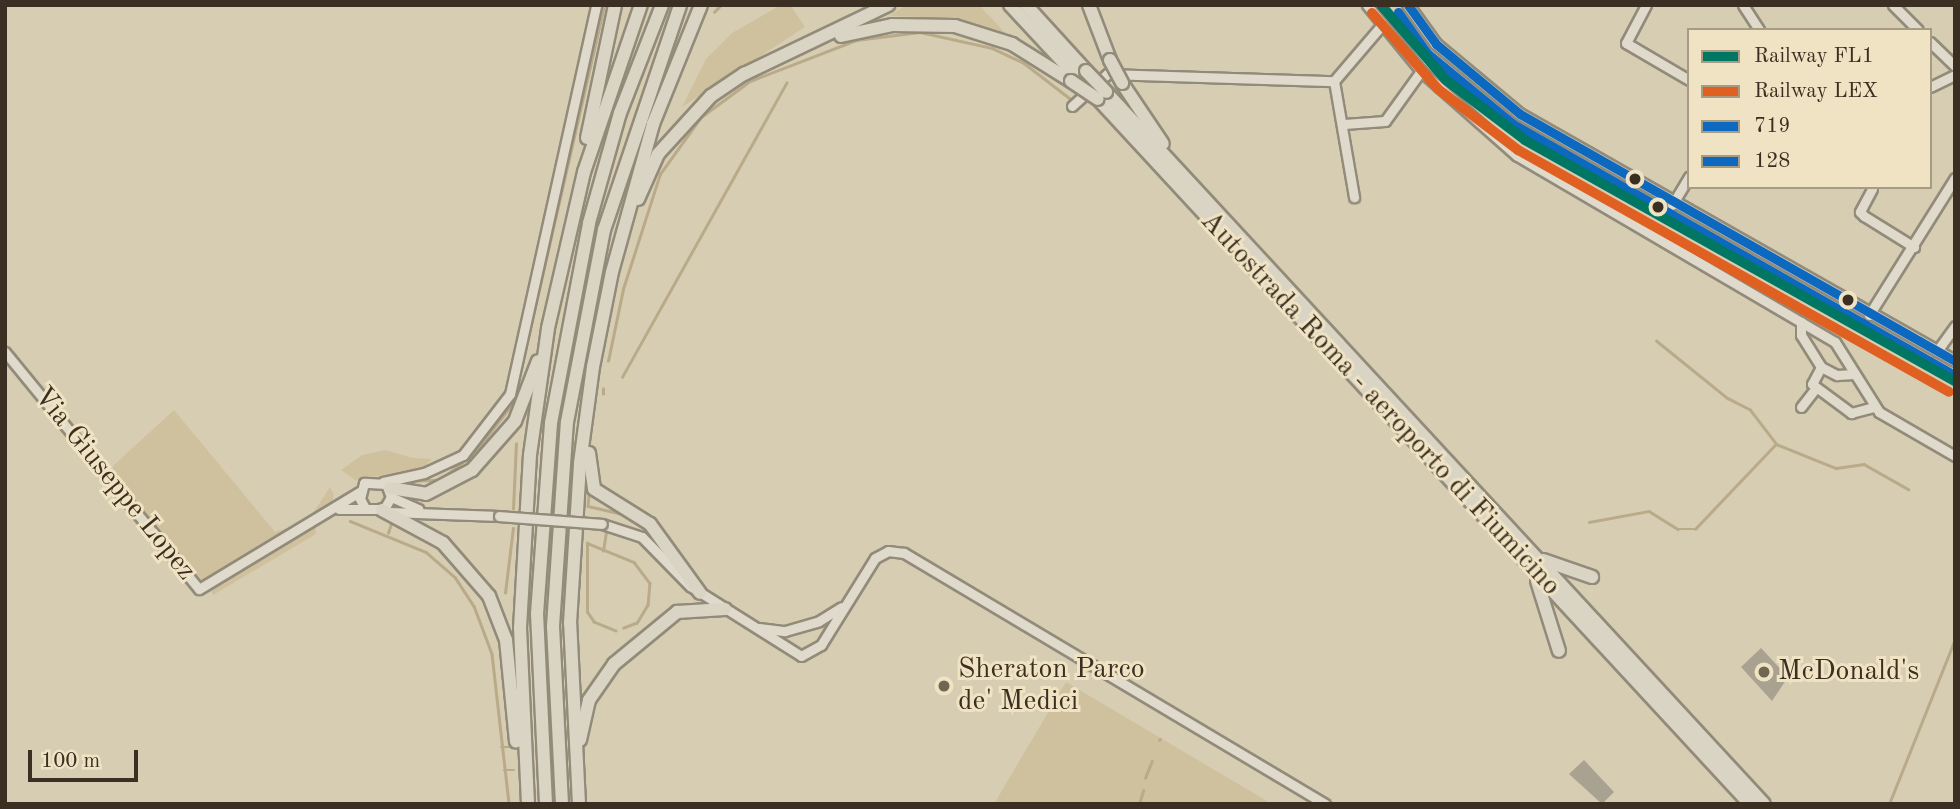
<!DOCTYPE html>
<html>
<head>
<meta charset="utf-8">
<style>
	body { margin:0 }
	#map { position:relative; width:1960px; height:809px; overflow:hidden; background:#d7cdb2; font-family:"Old Standard TT",serif }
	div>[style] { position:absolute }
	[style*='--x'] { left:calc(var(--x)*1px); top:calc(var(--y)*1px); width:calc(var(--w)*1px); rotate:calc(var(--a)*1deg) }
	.green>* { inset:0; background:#cfc19e }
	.stream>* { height:2.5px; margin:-1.25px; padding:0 1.25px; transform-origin:1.25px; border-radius:1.25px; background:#b9ab89 }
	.building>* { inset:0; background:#a9a290 }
	.roads { filter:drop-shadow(2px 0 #928b7a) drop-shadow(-2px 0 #928b7a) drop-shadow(0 2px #928b7a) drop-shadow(0 -2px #928b7a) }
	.minor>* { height:9px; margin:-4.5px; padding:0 4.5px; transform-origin:4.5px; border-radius:4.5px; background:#e0dacc }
	.major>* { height:10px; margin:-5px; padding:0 5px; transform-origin:5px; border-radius:5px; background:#dad4c4 }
	.highway>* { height:12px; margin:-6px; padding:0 6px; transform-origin:6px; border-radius:6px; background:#dad4c4 }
	.bridges { filter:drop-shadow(2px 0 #928b7a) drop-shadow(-2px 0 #928b7a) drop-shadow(0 2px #928b7a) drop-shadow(0 -2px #928b7a) }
	.minor-bridge>* { height:9px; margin:-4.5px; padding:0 4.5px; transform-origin:4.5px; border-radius:4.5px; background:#e0dacc }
	.highway-bridge>* { height:12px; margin:-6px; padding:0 6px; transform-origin:6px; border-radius:6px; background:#dad4c4 }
	.bus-1>* { height:9px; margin:-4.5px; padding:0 4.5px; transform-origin:4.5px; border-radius:4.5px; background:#0c69bf }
	.bus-2>* { height:9px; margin:-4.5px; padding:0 4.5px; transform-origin:4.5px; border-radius:4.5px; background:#0c69bf }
	.rail-1>* { height:10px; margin:-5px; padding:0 5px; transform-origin:5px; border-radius:5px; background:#007663 }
	.rail-2>* { height:10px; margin:-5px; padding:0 5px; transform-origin:5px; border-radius:5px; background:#e06022 }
	.dots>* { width:19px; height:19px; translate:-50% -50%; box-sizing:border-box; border:4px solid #efe3c3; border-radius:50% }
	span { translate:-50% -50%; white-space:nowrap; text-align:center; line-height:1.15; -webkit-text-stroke:6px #efe3c3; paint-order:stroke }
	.street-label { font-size:28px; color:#3a2f22 }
	.poi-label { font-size:28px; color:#3a2f22 }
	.left { translate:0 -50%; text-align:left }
	.frame { position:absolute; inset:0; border:7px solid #3a2f22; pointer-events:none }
	.legend { position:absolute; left:1687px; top:28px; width:245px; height:161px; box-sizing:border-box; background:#efe3c3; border:2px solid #a79b83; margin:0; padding:9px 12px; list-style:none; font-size:21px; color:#3a2f22 }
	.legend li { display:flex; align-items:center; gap:14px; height:35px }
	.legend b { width:35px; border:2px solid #a79b83 }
	.scale { position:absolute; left:28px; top:750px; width:110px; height:32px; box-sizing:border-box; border:4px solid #3a2f22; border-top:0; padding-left:9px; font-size:21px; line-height:24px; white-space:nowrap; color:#3a2f22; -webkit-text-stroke:5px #efe3c3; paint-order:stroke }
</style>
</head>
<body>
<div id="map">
	<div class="green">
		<i style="clip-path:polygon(781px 5px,791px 6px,805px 27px,682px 107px,706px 59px,732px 33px)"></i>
		<i style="clip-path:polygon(907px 5px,979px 5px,1008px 36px,956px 18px,889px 16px)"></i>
		<i style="clip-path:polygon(174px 410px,275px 532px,308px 521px,330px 487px,334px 495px,330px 511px,315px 520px,316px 534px,213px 595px,207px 579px,202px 580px,113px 473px,113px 466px)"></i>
		<i style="clip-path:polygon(385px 450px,413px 458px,432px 459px,422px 468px,355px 480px,341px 470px,362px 455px)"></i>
		<i style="clip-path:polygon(1066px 682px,1272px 804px,994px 804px)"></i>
	</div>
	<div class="stream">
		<i style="--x:714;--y:12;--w:10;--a:-45"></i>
		<i style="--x:608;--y:361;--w:74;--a:-78.2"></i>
		<i style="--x:623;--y:289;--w:121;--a:-72.2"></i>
		<i style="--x:660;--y:174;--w:70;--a:-54.3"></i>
		<i style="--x:701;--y:117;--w:61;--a:-36.3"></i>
		<i style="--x:750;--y:81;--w:114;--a:-21.1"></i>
		<i style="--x:856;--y:40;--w:64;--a:-7.1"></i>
		<i style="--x:920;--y:32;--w:74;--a:12.5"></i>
		<i style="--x:992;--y:48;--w:35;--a:25"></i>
		<i style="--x:1024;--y:63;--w:61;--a:37.6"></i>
		<i style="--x:622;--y:377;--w:337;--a:-60.8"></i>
		<i style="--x:603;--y:394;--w:5;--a:-90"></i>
		<i style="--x:1776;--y:444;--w:65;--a:21.8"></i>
		<i style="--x:1836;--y:468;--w:28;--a:-8"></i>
		<i style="--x:1864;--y:464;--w:51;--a:29.6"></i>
		<i style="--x:402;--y:481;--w:38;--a:-2"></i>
		<i style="--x:440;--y:480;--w:43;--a:-38.5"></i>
		<i style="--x:474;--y:453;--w:63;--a:-52"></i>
		<i style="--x:513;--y:403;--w:408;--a:-77.1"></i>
		<i style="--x:589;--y:495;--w:11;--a:95"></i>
		<i style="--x:588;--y:506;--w:36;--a:13"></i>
		<i style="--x:513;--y:509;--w:65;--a:-87.4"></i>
		<i style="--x:350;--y:521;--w:82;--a:22.2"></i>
		<i style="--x:426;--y:552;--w:38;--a:41"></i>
		<i style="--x:455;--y:577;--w:35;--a:57"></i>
		<i style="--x:474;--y:606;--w:51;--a:69.4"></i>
		<i style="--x:492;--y:654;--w:151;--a:83.5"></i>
		<i style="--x:1589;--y:522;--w:61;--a:-10.4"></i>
		<i style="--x:1649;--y:511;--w:34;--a:32"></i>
		<i style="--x:1678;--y:529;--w:17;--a:0"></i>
		<i style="--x:1695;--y:529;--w:117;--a:-46.4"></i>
		<i style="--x:1776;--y:444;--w:43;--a:-127.4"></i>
		<i style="--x:1750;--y:410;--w:25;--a:-153"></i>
		<i style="--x:1728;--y:399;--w:92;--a:-141.1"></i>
		<i style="--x:388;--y:533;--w:13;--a:-72"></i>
		<i style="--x:603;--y:551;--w:19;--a:-81"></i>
		<i style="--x:505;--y:593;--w:65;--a:-83"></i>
		<i style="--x:616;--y:631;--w:24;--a:-158"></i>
		<i style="--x:594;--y:622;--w:12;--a:-125"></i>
		<i style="--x:587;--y:612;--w:69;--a:-90"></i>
		<i style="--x:587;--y:543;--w:51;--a:22"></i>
		<i style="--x:634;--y:562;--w:26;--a:53"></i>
		<i style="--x:650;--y:583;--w:22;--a:95"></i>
		<i style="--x:648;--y:605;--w:21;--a:121"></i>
		<i style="--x:637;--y:623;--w:14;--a:159"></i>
		<i style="--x:1159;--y:740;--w:1;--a:-45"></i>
		<i style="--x:501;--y:747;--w:10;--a:0"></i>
		<i style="--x:504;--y:770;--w:10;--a:0"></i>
		<i style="--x:1145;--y:778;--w:18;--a:-68"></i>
		<i style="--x:1139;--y:804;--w:14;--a:-73"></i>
		<i style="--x:1889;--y:804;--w:178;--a:-68.2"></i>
	</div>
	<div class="building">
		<i style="clip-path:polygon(1761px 648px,1788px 677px,1772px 701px,1741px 667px)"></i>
		<i style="clip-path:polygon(1584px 760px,1614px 792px,1602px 804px,1569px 774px)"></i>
	</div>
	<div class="roads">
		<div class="minor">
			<i style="--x:1367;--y:5;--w:85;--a:50.7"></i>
			<i style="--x:1421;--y:71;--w:127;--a:41.5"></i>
			<i style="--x:1516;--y:155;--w:370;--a:30.4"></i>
			<i style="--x:1835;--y:342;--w:83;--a:57.8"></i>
			<i style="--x:1879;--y:412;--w:88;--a:30.1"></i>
			<i style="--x:1646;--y:5;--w:43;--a:117.8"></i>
			<i style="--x:1626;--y:43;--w:73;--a:30.4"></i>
			<i style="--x:1743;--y:5;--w:30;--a:57"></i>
			<i style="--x:1893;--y:5;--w:35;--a:45"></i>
			<i style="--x:1930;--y:42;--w:35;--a:44"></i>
			<i style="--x:1334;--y:81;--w:118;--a:80.2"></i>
			<i style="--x:1930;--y:87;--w:28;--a:-26"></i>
			<i style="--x:1072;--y:106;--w:47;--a:-42.4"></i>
			<i style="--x:1107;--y:74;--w:227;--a:1.8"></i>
			<i style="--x:1334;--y:81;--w:72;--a:-49.5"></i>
			<i style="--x:1344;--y:124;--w:41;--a:-4.2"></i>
			<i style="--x:1385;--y:121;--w:62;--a:-54.2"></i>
			<i style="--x:1872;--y:189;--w:26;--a:118"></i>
			<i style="--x:1860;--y:212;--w:6;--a:45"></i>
			<i style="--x:1864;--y:216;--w:59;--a:31.8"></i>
			<i style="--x:1672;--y:205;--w:33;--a:-59"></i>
			<i style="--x:1869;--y:315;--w:162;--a:-57.9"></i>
			<i style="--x:1801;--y:322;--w:13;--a:90"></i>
			<i style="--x:1801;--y:335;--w:38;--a:58"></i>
			<i style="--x:1821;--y:367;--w:19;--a:118"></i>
			<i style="--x:1812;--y:384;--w:49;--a:36.6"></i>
			<i style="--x:1851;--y:413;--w:24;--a:-15"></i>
			<i style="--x:1937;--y:351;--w:31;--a:-54"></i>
			<i style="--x:5;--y:352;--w:306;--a:50.7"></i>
			<i style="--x:199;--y:589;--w:187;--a:-31.2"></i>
			<i style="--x:1821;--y:367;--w:18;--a:27"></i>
			<i style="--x:1837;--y:375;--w:17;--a:-3"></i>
			<i style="--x:1801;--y:407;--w:24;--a:-52"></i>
			<i style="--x:383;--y:482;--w:42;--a:-12.4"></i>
			<i style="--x:424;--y:473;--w:43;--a:-24.8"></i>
			<i style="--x:463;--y:455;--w:77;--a:-52.4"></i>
			<i style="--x:510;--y:394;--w:398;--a:-77.5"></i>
			<i style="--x:391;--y:497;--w:30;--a:24"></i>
			<i style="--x:339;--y:509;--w:45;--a:0"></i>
			<i style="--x:384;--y:509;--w:14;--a:-60"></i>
			<i style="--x:391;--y:497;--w:14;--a:-111"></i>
			<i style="--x:386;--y:484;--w:22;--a:-177"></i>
			<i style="--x:364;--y:483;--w:16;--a:104"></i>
			<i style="--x:360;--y:499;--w:10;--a:61"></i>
			<i style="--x:389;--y:512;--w:110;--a:2.1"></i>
			<i style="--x:602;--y:524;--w:42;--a:18"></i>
			<i style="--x:642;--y:537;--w:69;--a:45.6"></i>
			<i style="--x:690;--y:586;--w:131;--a:32.2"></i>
			<i style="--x:801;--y:656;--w:23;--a:-29"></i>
			<i style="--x:821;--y:645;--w:102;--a:-58.2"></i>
			<i style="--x:875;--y:558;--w:15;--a:-28"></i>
			<i style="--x:888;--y:551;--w:16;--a:7"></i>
			<i style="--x:904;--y:553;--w:490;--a:30.8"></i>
			<i style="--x:759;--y:628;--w:26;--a:7"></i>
			<i style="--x:785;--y:631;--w:35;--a:-16"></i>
			<i style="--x:819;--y:621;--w:26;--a:-32"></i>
		</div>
		<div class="major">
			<i style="--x:1408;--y:5;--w:48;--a:54.3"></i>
			<i style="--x:1436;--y:44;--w:109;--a:39.8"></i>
			<i style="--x:1520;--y:114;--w:500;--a:29.59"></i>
		</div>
		<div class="highway">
			<i style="--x:1010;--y:5;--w:98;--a:47.1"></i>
			<i style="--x:1026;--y:5;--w:89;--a:47.7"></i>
			<i style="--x:1089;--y:5;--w:59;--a:69.1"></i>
			<i style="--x:841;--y:36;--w:52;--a:-12.2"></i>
			<i style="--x:892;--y:25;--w:63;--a:0.9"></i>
			<i style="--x:955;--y:26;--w:60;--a:17.5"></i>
			<i style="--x:1012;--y:44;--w:70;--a:32.1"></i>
			<i style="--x:1122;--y:83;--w:73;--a:56.1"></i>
			<i style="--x:1106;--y:92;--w:969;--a:47.26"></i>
			<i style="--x:1098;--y:99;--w:960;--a:47.24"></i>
			<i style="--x:587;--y:138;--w:136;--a:-78.1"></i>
			<i style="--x:638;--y:199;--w:49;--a:-66"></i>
			<i style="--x:658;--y:154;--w:79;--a:-47.6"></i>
			<i style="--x:711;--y:96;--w:40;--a:-34"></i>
			<i style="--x:744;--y:74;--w:160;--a:-25.6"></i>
			<i style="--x:589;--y:453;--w:36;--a:82"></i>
			<i style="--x:594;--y:489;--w:66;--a:32"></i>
			<i style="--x:650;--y:524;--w:85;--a:54.1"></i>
			<i style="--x:390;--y:488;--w:36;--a:9"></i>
			<i style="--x:426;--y:494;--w:52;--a:-27.6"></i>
			<i style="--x:472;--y:470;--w:65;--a:-48.7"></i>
			<i style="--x:515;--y:421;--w:64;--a:-69"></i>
			<i style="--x:382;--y:510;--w:69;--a:28.4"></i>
			<i style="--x:443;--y:543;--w:70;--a:49"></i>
			<i style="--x:489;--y:596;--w:47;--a:68.9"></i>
			<i style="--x:506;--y:640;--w:102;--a:84.4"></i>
			<i style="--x:1543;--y:560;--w:52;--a:19.1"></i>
			<i style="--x:1537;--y:581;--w:73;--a:72.6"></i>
			<i style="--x:580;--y:740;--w:41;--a:-77.3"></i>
			<i style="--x:589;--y:700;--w:44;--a:-55.2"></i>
			<i style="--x:614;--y:664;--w:82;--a:-39.5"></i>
			<i style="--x:677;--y:612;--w:48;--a:-3.6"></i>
			<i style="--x:528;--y:804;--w:176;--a:-92.6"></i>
			<i style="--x:520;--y:628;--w:173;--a:-86.7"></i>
			<i style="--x:530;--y:455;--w:128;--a:-81.9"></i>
			<i style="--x:548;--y:328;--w:160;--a:-77"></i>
			<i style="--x:584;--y:172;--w:176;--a:-71.2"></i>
			<i style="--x:546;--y:804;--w:190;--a:-92.7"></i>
			<i style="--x:537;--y:614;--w:192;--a:-85.8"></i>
			<i style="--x:551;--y:423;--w:204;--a:-79.2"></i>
			<i style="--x:589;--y:223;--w:114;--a:-74.3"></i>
			<i style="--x:620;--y:113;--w:116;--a:-68.7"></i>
			<i style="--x:562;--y:804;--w:178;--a:-92.9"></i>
			<i style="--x:553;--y:626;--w:204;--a:-86.1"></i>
			<i style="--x:567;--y:422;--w:196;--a:-79.1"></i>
			<i style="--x:604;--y:230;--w:237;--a:-71.3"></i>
			<i style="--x:579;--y:804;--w:181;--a:-92.8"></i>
			<i style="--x:570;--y:623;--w:160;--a:-86.4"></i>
			<i style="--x:580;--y:463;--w:97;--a:-82.3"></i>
			<i style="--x:593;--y:367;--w:97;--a:-78.7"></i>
			<i style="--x:612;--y:272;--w:154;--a:-74.5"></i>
			<i style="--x:653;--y:124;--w:128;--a:-68"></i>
		</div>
	</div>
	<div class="bridges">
		<div class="minor-bridge">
			<i style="--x:499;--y:516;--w:103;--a:4.4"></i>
		</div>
		<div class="highway-bridge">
			<i style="--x:1110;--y:60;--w:26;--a:62"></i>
			<i style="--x:1086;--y:71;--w:29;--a:46"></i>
			<i style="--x:1071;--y:81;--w:32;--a:34"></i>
		</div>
	</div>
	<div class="bus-1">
		<i style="--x:1408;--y:5;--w:48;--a:54.3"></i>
		<i style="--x:1436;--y:44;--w:109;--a:39.8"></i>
		<i style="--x:1520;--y:114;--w:500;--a:29.59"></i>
	</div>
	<div class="bus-2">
		<i style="--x:1398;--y:12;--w:50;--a:54.7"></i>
		<i style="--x:1427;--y:53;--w:112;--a:39.5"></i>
		<i style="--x:1513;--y:124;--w:502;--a:29.63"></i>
	</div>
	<div class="rail-1">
		<i style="--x:1381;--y:5;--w:99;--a:49.1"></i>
		<i style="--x:1446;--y:80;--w:99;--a:37.2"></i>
		<i style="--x:1525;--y:140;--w:493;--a:29.3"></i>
	</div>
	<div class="rail-2">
		<i style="--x:1372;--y:13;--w:101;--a:49"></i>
		<i style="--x:1438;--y:89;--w:101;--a:37.3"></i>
		<i style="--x:1518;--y:150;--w:494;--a:29.3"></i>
	</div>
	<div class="dots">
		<i style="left:1635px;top:179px;background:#3a2f22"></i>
		<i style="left:1658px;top:207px;background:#3a2f22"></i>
		<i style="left:1848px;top:300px;background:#3a2f22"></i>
		<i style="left:1764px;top:672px;background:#716654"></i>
		<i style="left:944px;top:686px;background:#716654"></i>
	</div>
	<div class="street-label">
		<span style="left:1380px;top:404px;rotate:47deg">Autostrada Roma - aeroporto di Fiumicino</span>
		<span style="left:114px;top:484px;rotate:51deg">Via Giuseppe Lopez</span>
	</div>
	<div class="poi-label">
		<span class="left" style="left:958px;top:686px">Sheraton Parco<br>de' Medici</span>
		<span class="left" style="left:1778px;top:672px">McDonald's</span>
	</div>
	<div class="frame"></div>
	<ul class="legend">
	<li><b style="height:9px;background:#007663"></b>Railway FL1</li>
	<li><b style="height:9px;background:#e06022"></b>Railway LEX</li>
	<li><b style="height:9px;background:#0c69bf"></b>719</li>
	<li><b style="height:9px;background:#0c69bf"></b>128</li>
	</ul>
	<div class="scale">100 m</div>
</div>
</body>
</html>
